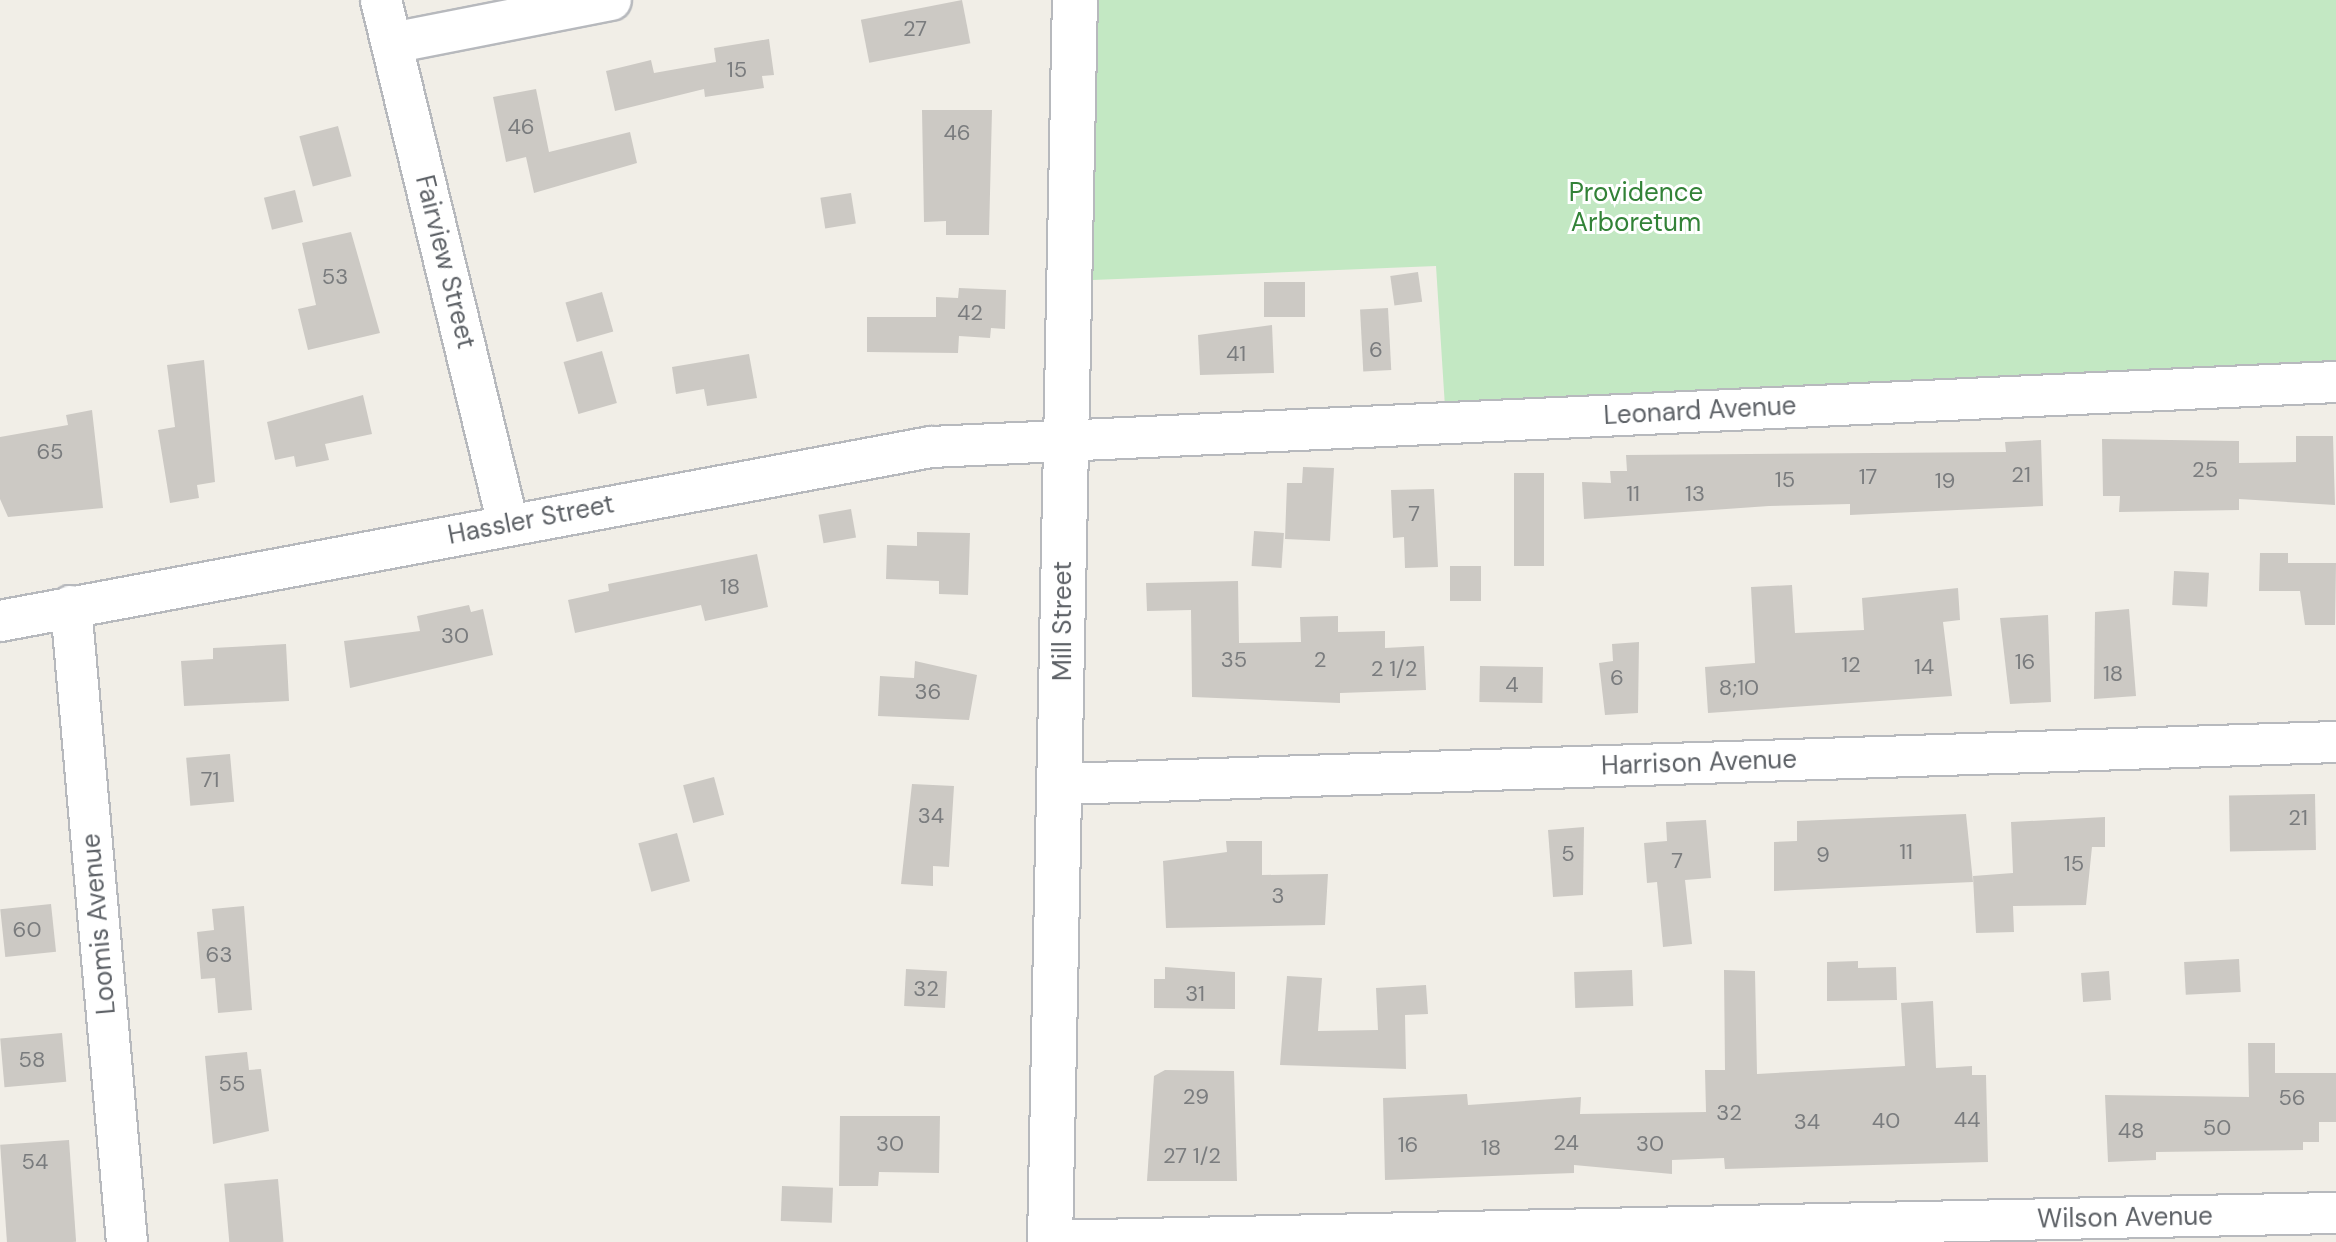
<!DOCTYPE html>
<html>
<head>
<meta charset="utf-8">
<style>
	body { margin:0 }
	#map { position:relative; width:2336px; height:1242px; overflow:hidden; background:#f1eee7; font-family:"DM Sans",sans-serif }
	div>[style] { position:absolute }
	[style*='--x'] { left:calc(var(--x)*1px); top:calc(var(--y)*1px); width:calc(var(--w)*1px); rotate:calc(var(--a)*1deg) }
	.green>* { inset:0; background:#c3e8c3 }
	.building>* { inset:0; background:#ccc9c4; transform-origin:0 0 }
	.roads { filter:drop-shadow(2px 0 #b7b9bd) drop-shadow(-2px 0 #b7b9bd) drop-shadow(0 2px #b7b9bd) drop-shadow(0 -2px #b7b9bd) }
	.street>* { height:40px; margin:-20px; padding:0 20px; transform-origin:20px; border-radius:20px; background:#fff }
	.secondary>* { height:44px; margin:-22px; padding:0 22px; transform-origin:22px; border-radius:22px; background:#fff }
	span { translate:-50% -50%; white-space:nowrap; text-align:center; line-height:1.15; -webkit-text-stroke:6px #fff; paint-order:stroke }
	.number-label { font-size:22px; color:#7a7c7e }
	.number-label span { -webkit-text-stroke-width:0 }
	.park-label { font-size:26px; color:#328237 }
	.street-label { font-size:26px; color:#5e6267 }
</style>
</head>
<body>
<div id="map">
	<div class="green">
		<i style="clip-path:polygon(1075px 0,2336px 0,2336px 382px,1446px 423px,1436px 266px,1068px 281px)"></i>
	</div>
	<div class="building">
		<i style="left:962px;top:0;width:44px;height:103px;rotate:79deg"></i>
		<i style="clip-path:polygon(769px 39px,774px 75px,762px 76px,764px 88px,705px 97px,704px 89px,615px 111px,606px 71px,651px 60px,654px 73px,716px 62px,714px 48px)"></i>
		<i style="clip-path:polygon(536px 89px,549px 152px,630px 132px,637px 163px,534px 193px,526px 157px,506px 162px,493px 97px)"></i>
		<i style="clip-path:polygon(922px 110px,992px 110px,989px 235px,946px 235px,946px 221px,924px 222px)"></i>
		<i style="left:338px;top:126px;width:52px;height:40px;rotate:75deg"></i>
		<i style="left:295px;top:190px;width:33px;height:32px;rotate:76deg"></i>
		<i style="left:851px;top:193px;width:31px;height:31px;rotate:81deg"></i>
		<i style="clip-path:polygon(351px 232px,380px 333px,308px 350px,298px 309px,316px 305px,302px 243px)"></i>
		<i style="left:1418px;top:272px;width:30px;height:28px;rotate:82deg"></i>
		<i style="left:1264px;top:282px;width:41px;height:35px"></i>
		<i style="clip-path:polygon(959px 288px,1006px 290px,1005px 329px,991px 328px,990px 338px,959px 336px,958px 353px,867px 352px,867px 317px,936px 317px,936px 297px,958px 298px)"></i>
		<i style="left:602px;top:292px;width:41px;height:38px;rotate:74deg"></i>
		<i style="left:1388px;top:308px;width:62px;height:28px;rotate:87deg"></i>
		<i style="clip-path:polygon(1272px 325px,1274px 373px,1200px 375px,1198px 335px)"></i>
		<i style="left:602px;top:351px;width:54px;height:40px;rotate:74deg"></i>
		<i style="clip-path:polygon(749px 354px,757px 398px,707px 406px,704px 389px,676px 394px,672px 367px)"></i>
		<i style="clip-path:polygon(204px 360px,215px 482px,197px 485px,199px 498px,170px 503px,158px 430px,175px 427px,167px 365px)"></i>
		<i style="clip-path:polygon(363px 395px,372px 434px,325px 444px,329px 460px,296px 467px,294px 456px,275px 460px,267px 422px)"></i>
		<i style="clip-path:polygon(92px 410px,103px 508px,8px 517px,0 499px,0 437px,68px 425px,66px 415px)"></i>
		<i style="clip-path:polygon(2296px 436px,2333px 436px,2335px 505px,2239px 499px,2239px 510px,2119px 512px,2120px 496px,2103px 496px,2102px 439px,2239px 441px,2239px 463px,2296px 462px)"></i>
		<i style="clip-path:polygon(2041px 440px,2043px 506px,1850px 515px,1850px 504px,1769px 506px,1584px 519px,1582px 482px,1611px 483px,1610px 471px,1627px 471px,1626px 455px,2006px 452px,2005px 442px)"></i>
		<i style="clip-path:polygon(1303px 467px,1334px 468px,1330px 541px,1285px 539px,1287px 483px,1302px 483px)"></i>
		<i style="left:1514px;top:473px;width:30px;height:93px"></i>
		<i style="clip-path:polygon(1434px 489px,1438px 567px,1405px 568px,1404px 537px,1393px 538px,1391px 490px)"></i>
		<i style="left:851px;top:509px;width:29px;height:33px;rotate:80deg"></i>
		<i style="left:1254px;top:531px;width:30px;height:35px;rotate:4deg"></i>
		<i style="clip-path:polygon(917px 532px,970px 533px,968px 595px,939px 594px,939px 581px,886px 579px,887px 545px,917px 546px)"></i>
		<i style="clip-path:polygon(2260px 553px,2288px 553px,2288px 563px,2336px 563px,2335px 625px,2305px 625px,2300px 591px,2259px 591px)"></i>
		<i style="clip-path:polygon(757px 554px,768px 607px,705px 621px,701px 605px,575px 633px,568px 600px,609px 591px,608px 584px)"></i>
		<i style="left:1450px;top:566px;width:31px;height:35px"></i>
		<i style="left:2174px;top:571px;width:35px;height:34px;rotate:3deg"></i>
		<i style="clip-path:polygon(1238px 581px,1239px 643px,1301px 642px,1300px 617px,1338px 616px,1338px 632px,1385px 631px,1385px 648px,1424px 646px,1426px 690px,1340px 693px,1340px 703px,1192px 697px,1191px 610px,1147px 611px,1146px 583px)"></i>
		<i style="clip-path:polygon(1792px 585px,1795px 633px,1864px 630px,1862px 598px,1958px 588px,1960px 620px,1943px 622px,1952px 696px,1708px 713px,1705px 667px,1755px 663px,1751px 587px)"></i>
		<i style="clip-path:polygon(469px 605px,471px 612px,483px 609px,493px 655px,350px 688px,344px 641px,420px 631px,417px 616px)"></i>
		<i style="clip-path:polygon(2129px 609px,2136px 696px,2094px 699px,2095px 612px)"></i>
		<i style="clip-path:polygon(2048px 615px,2051px 702px,2010px 704px,2000px 618px)"></i>
		<i style="clip-path:polygon(1639px 642px,1638px 713px,1605px 715px,1599px 663px,1613px 661px,1612px 644px)"></i>
		<i style="clip-path:polygon(286px 644px,289px 701px,184px 706px,181px 661px,213px 659px,213px 648px)"></i>
		<i style="clip-path:polygon(915px 661px,977px 675px,969px 720px,878px 716px,880px 676px,914px 678px)"></i>
		<i style="left:1480px;top:666px;width:63px;height:36px;rotate:1deg"></i>
		<i style="left:230px;top:754px;width:48px;height:44px;rotate:85deg"></i>
		<i style="left:714px;top:777px;width:39px;height:32px;rotate:75deg"></i>
		<i style="clip-path:polygon(912px 784px,954px 786px,949px 867px,933px 866px,933px 886px,901px 884px)"></i>
		<i style="left:2315px;top:794px;width:56px;height:86px;rotate:89deg"></i>
		<i style="clip-path:polygon(1966px 814px,1973px 882px,1774px 891px,1774px 842px,1797px 841px,1797px 821px)"></i>
		<i style="clip-path:polygon(2105px 817px,2105px 847px,2092px 847px,2086px 905px,2013px 906px,2014px 932px,1976px 933px,1973px 876px,2013px 873px,2011px 822px)"></i>
		<i style="clip-path:polygon(1706px 820px,1711px 878px,1685px 880px,1692px 944px,1663px 947px,1657px 882px,1647px 883px,1644px 843px,1667px 841px,1666px 822px)"></i>
		<i style="clip-path:polygon(1584px 827px,1583px 895px,1553px 897px,1548px 830px)"></i>
		<i style="left:677px;top:833px;width:50px;height:40px;rotate:75deg"></i>
		<i style="clip-path:polygon(1226px 841px,1262px 841px,1262px 875px,1328px 874px,1325px 925px,1166px 928px,1163px 861px,1227px 852px)"></i>
		<i style="left:51px;top:904px;width:48px;height:51px;rotate:84deg"></i>
		<i style="clip-path:polygon(244px 906px,252px 1010px,218px 1013px,215px 978px,201px 979px,197px 932px,214px 930px,212px 909px)"></i>
		<i style="left:2239px;top:959px;width:33px;height:55px;rotate:87deg"></i>
		<i style="clip-path:polygon(1858px 961px,1858px 968px,1896px 967px,1897px 1000px,1827px 1001px,1827px 962px)"></i>
		<i style="clip-path:polygon(1165px 967px,1235px 972px,1235px 1009px,1154px 1008px,1154px 979px,1165px 979px)"></i>
		<i style="left:906px;top:969px;width:41px;height:37px;rotate:3deg"></i>
		<i style="left:1632px;top:970px;width:36px;height:58px;rotate:88deg"></i>
		<i style="clip-path:polygon(1724px 970px,1755px 971px,1757px 1074px,1905px 1066px,1901px 1003px,1933px 1001px,1936px 1068px,1972px 1066px,1972px 1075px,1986px 1075px,1988px 1162px,1725px 1169px,1724px 1158px,1672px 1160px,1672px 1174px,1574px 1165px,1574px 1173px,1385px 1180px,1383px 1098px,1467px 1094px,1468px 1105px,1581px 1097px,1580px 1114px,1706px 1112px,1705px 1070px,1725px 1070px)"></i>
		<i style="left:2109px;top:971px;width:29px;height:28px;rotate:86deg"></i>
		<i style="clip-path:polygon(1287px 976px,1322px 978px,1318px 1031px,1378px 1030px,1376px 988px,1426px 985px,1428px 1014px,1405px 1015px,1406px 1069px,1280px 1065px)"></i>
		<i style="left:62px;top:1033px;width:49px;height:62px;rotate:85deg"></i>
		<i style="clip-path:polygon(2248px 1043px,2275px 1043px,2275px 1073px,2336px 1073px,2336px 1122px,2319px 1122px,2319px 1142px,2303px 1142px,2303px 1150px,2156px 1152px,2156px 1160px,2108px 1162px,2105px 1095px,2249px 1097px)"></i>
		<i style="clip-path:polygon(247px 1052px,249px 1070px,261px 1069px,269px 1131px,213px 1144px,205px 1056px)"></i>
		<i style="clip-path:polygon(1165px 1070px,1234px 1071px,1237px 1181px,1147px 1181px,1154px 1076px)"></i>
		<i style="clip-path:polygon(840px 1116px,940px 1116px,939px 1173px,879px 1172px,878px 1186px,839px 1186px)"></i>
		<i style="left:69px;top:1140px;width:102px;height:69px;rotate:86deg"></i>
		<i style="left:278px;top:1179px;width:63px;height:54px;rotate:85deg"></i>
		<i style="left:782px;top:1186px;width:51px;height:35px;rotate:2deg"></i>
	</div>
	<div class="roads">
		<div class="street">
			<i style="--x:381;--y:0;--w:539;--a:76.38"></i>
			<i style="--x:392;--y:43;--w:223;--a:-11.1"></i>
			<i style="--x:71;--y:606;--w:638;--a:84.97"></i>
			<i style="--x:0;--y:621;--w:947;--a:-10.59"></i>
			<i style="--x:931;--y:447;--w:1407;--a:-2.65"></i>
			<i style="--x:1063;--y:784;--w:1274;--a:-1.89"></i>
			<i style="--x:1050;--y:1241;--w:1286;--a:-1.25"></i>
		</div>
		<div class="secondary">
			<i style="--x:1050;--y:1242;--w:1242;--a:-88.85"></i>
		</div>
	</div>
	<div class="number-label">
		<span style="left:915px;top:29px">27</span>
		<span style="left:737px;top:70px">15</span>
		<span style="left:521px;top:127px">46</span>
		<span style="left:957px;top:133px">46</span>
		<span style="left:335px;top:277px">53</span>
		<span style="left:970px;top:313px">42</span>
		<span style="left:1376px;top:350px">6</span>
		<span style="left:1236px;top:354px">41</span>
		<span style="left:50px;top:452px">65</span>
		<span style="left:2205px;top:470px">25</span>
		<span style="left:2021px;top:475px">21</span>
		<span style="left:1868px;top:477px">17</span>
		<span style="left:1785px;top:480px">15</span>
		<span style="left:1945px;top:481px">19</span>
		<span style="left:1633px;top:494px">11</span>
		<span style="left:1695px;top:494px">13</span>
		<span style="left:1414px;top:514px">7</span>
		<span style="left:730px;top:587px">18</span>
		<span style="left:455px;top:636px">30</span>
		<span style="left:1234px;top:660px">35</span>
		<span style="left:1320px;top:660px">2</span>
		<span style="left:2025px;top:662px">16</span>
		<span style="left:1851px;top:665px">12</span>
		<span style="left:1924px;top:667px">14</span>
		<span style="left:1394px;top:669px">2 1/2</span>
		<span style="left:2113px;top:674px">18</span>
		<span style="left:1617px;top:678px">6</span>
		<span style="left:1512px;top:685px">4</span>
		<span style="left:1739px;top:688px">8;10</span>
		<span style="left:928px;top:692px">36</span>
		<span style="left:210px;top:780px">71</span>
		<span style="left:931px;top:816px">34</span>
		<span style="left:2298px;top:818px">21</span>
		<span style="left:1906px;top:852px">11</span>
		<span style="left:1568px;top:854px">5</span>
		<span style="left:1823px;top:855px">9</span>
		<span style="left:1677px;top:861px">7</span>
		<span style="left:2074px;top:864px">15</span>
		<span style="left:1278px;top:896px">3</span>
		<span style="left:27px;top:930px">60</span>
		<span style="left:219px;top:955px">63</span>
		<span style="left:926px;top:989px">32</span>
		<span style="left:1195px;top:994px">31</span>
		<span style="left:32px;top:1060px">58</span>
		<span style="left:232px;top:1084px">55</span>
		<span style="left:1196px;top:1097px">29</span>
		<span style="left:2292px;top:1098px">56</span>
		<span style="left:1729px;top:1113px">32</span>
		<span style="left:1967px;top:1120px">44</span>
		<span style="left:1886px;top:1121px">40</span>
		<span style="left:1807px;top:1122px">34</span>
		<span style="left:2217px;top:1128px">50</span>
		<span style="left:2131px;top:1131px">48</span>
		<span style="left:1566px;top:1143px">24</span>
		<span style="left:890px;top:1144px">30</span>
		<span style="left:1650px;top:1144px">30</span>
		<span style="left:1408px;top:1145px">16</span>
		<span style="left:1491px;top:1148px">18</span>
		<span style="left:1192px;top:1156px">27 1/2</span>
		<span style="left:35px;top:1162px">54</span>
	</div>
	<div class="park-label">
		<span style="left:1636px;top:208px">Providence<br>Arboretum</span>
	</div>
	<div class="street-label">
		<span style="left:445px;top:262px;rotate:76deg">Fairview Street</span>
		<span style="left:1700px;top:411px;rotate:-3deg">Leonard Avenue</span>
		<span style="left:531px;top:520px;rotate:-11deg">Hassler Street</span>
		<span style="left:1063px;top:621px;rotate:-90deg">Mill Street</span>
		<span style="left:1699px;top:763px;rotate:-2deg">Harrison Avenue</span>
		<span style="left:99px;top:924px;rotate:-95deg">Loomis Avenue</span>
		<span style="left:2125px;top:1218px;rotate:-1deg">Wilson Avenue</span>
	</div>
</div>
</body>
</html>
